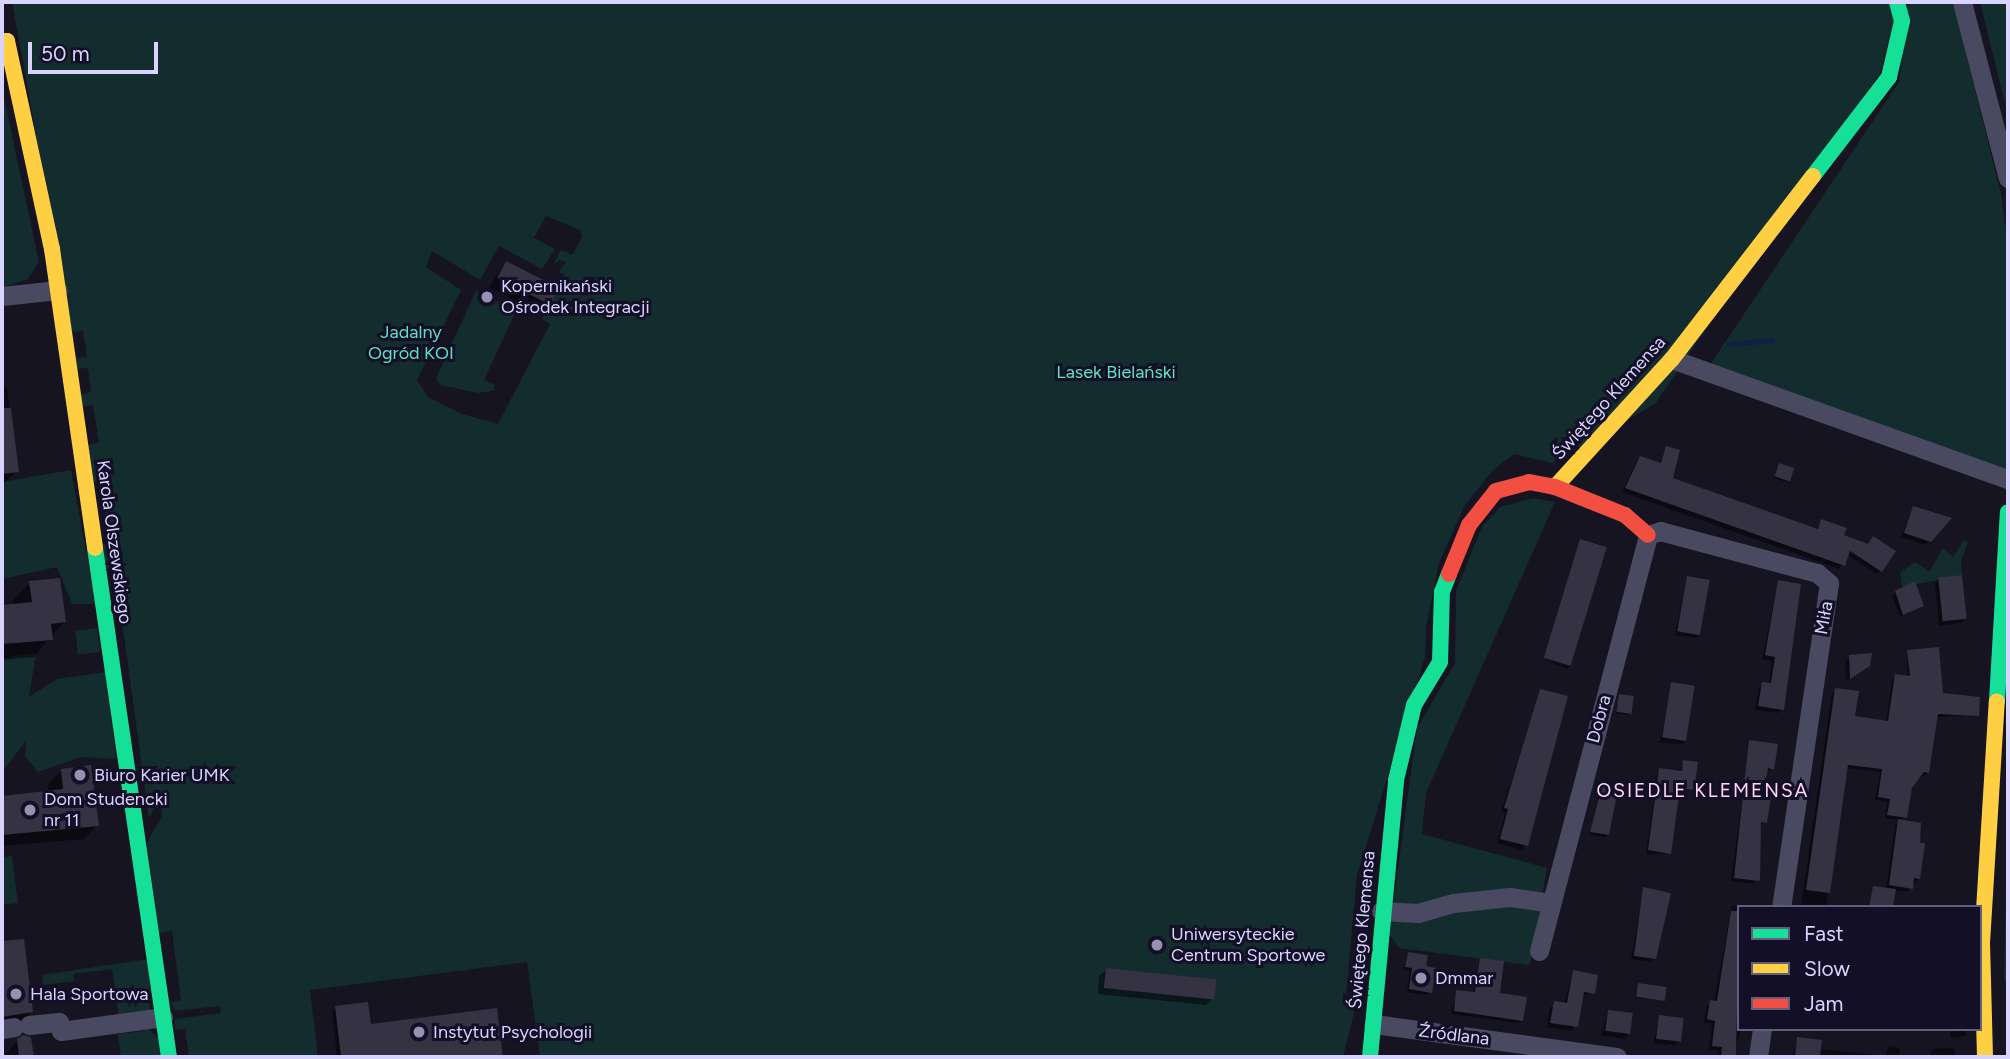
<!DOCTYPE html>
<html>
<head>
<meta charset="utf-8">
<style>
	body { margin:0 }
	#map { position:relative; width:2010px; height:1059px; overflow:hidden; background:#161421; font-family:Figtree,sans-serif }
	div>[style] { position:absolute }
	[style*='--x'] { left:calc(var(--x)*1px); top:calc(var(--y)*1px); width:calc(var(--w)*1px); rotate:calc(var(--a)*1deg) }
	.green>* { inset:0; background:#132c2d; transform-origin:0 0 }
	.shadow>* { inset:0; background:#0007 }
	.stream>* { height:5px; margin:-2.5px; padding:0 2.5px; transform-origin:2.5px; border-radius:2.5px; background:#0d2144 }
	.building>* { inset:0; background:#343243; transform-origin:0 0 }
	.street>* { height:19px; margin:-9.5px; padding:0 9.5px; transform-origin:9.5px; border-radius:9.5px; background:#4a4962 }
	.fast>* { height:16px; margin:-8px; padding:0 8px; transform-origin:8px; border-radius:8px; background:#16e098 }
	.slow>* { height:16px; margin:-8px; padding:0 8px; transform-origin:8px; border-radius:8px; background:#ffcf43 }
	.jam>* { height:16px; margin:-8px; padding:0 8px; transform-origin:8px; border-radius:8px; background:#f24e42 }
	.dots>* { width:19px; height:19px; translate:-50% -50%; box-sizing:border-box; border:4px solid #130f26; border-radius:50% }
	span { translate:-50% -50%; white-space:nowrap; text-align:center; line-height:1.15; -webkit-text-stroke:6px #130f26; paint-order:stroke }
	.poi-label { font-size:18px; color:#d9d4ff }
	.left { translate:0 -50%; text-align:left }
	.park-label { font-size:18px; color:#5fe0c0 }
	.street-label { font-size:18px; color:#d9d4ff }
	.neighbourhood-label { font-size:19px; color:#ffd6f0; letter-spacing:2px }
	.frame { position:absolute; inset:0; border:4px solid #d9d4ff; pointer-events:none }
	.legend { position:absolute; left:1737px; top:905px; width:245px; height:126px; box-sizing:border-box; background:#130f26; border:2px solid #625e7d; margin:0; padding:9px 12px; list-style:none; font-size:21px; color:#d9d4ff }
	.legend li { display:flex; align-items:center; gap:14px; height:35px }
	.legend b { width:35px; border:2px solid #625e7d }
	.scale { position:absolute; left:28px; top:42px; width:130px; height:32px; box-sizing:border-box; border:4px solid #d9d4ff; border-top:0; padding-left:9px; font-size:21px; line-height:24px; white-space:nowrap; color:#d9d4ff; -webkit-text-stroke:5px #130f26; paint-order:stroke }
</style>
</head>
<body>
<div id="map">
	<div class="green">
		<i style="clip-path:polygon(evenodd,12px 2px,1889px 2px,1894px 22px,1880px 73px,1655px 404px,1552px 463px,1514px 454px,1493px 470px,1465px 505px,1439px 563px,1426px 627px,1425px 657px,1357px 875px,1345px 1006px,1355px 1009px,1343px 1057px,540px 1057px,527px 962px,310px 990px,318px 1057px,189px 1057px,185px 1029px,175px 1030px,175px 1019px,221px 1013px,220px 1006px,175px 1011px,171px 1002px,181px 1000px,172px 931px,159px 933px,147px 843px,162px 816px,160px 796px,149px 818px,115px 570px,106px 571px,103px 545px,109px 543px,101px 481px,94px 482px,87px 445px,99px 442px,93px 405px,81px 407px,80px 395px,91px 392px,88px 368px,76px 369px,74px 359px,87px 357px,83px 331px,72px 332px,12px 2px,546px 216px,580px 230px,582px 237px,572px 255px,561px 250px,553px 265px,560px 260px,566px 262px,559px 272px,565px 275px,542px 319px,550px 324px,498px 424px,462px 414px,428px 397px,417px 380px,461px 290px,426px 267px,432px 251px,480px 280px,499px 246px,542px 269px,555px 249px,534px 238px,546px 216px)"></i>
		<i style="clip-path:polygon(1908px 2px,1953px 2px,2001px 194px,2008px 246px,2008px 483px,1706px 371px,1899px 82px)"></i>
		<i style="clip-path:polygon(1980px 2px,2008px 2px,2008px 115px)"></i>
		<i style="clip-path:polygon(2px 88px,39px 262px,28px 279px,2px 288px)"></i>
		<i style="clip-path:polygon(476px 291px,516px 311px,484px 380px,495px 385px,493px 391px,478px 393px,440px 385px,436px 378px)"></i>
		<i style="clip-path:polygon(71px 470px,96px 604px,72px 604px,57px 567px,2px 579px,2px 482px)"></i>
		<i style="clip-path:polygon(1533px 498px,1555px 502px,1426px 793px,1422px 834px,1547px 868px,1530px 965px,1399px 948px,1389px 934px,1417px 728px,1455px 663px,1456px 591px,1482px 527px,1500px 507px)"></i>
		<i style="clip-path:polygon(1964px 540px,1968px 542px,1961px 561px,1962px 575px,1902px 587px,1900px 573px,1914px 562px,1930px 571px,1943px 548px,1953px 557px)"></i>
		<i style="left:97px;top:628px;width:24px;height:22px;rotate:83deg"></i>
		<i style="clip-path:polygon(36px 653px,29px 697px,57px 679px,105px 672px,116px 759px,81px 757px,38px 772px,25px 756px,26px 741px,2px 772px,2px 658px)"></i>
		<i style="clip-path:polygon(2008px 794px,2008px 990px,2004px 977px)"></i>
		<i style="clip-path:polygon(12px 856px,18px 903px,2px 905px,2px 857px)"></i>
		<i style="clip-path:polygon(149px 959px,150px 1010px,119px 1019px,112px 969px,73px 974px,74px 981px,43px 985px,42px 975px)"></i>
		<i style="clip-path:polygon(145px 1026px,158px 1038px,162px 1057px,121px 1057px,118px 1034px,144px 1031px)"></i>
	</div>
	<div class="shadow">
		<i style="clip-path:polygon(506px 263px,548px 303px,539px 312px,489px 287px)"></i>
		<i style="clip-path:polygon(2px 387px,7px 387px,17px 471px,2px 485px)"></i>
		<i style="clip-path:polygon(1666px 448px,1670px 479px,1816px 531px,1822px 521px,1880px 571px,1877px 574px,1847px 555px,1839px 569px,1622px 492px,1636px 462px,1640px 458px,1659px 464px)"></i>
		<i style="clip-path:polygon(1778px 466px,1792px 469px,1786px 482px,1774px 478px)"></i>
		<i style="clip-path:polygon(1913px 508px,1949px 519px,1925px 545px,1901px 537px)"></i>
		<i style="clip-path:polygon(1580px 541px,1571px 663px,1544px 656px)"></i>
		<i style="clip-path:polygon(1687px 578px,1701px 634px,1697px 638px,1675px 635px)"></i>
		<i style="clip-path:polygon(1939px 579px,1965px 619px,1961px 623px,1939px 626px,1935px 583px)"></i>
		<i style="clip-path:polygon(1778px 582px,1782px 709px,1778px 713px,1755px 710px,1759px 687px,1769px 684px,1772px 661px,1762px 659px)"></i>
		<i style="clip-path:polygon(30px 583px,64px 622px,34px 657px,2px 660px,2px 607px,13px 606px,13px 600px)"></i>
		<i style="clip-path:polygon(1896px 592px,1922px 605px,1900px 617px,1892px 596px)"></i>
		<i style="clip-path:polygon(1908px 652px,1942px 695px,1977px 715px,1935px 717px,1928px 772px,1910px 787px,1901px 822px,1919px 878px,1907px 892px,1894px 890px,1891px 907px,1869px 907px,1873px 888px,1886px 890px,1895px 825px,1899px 820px,1885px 818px,1887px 802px,1875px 800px,1880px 772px,1846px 768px,1826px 907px,1801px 907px,1832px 693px,1836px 690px,1853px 717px,1886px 723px,1892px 679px,1907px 678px)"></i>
		<i style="clip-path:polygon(1849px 657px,1864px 669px,1846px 681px,1845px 661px)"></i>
		<i style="clip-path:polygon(1543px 659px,1570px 666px,1567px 669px)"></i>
		<i style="clip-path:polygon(1672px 684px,1686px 740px,1682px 745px,1660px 742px)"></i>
		<i style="clip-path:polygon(1541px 691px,1526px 845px,1522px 850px,1497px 843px,1505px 813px,1501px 812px)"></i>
		<i style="clip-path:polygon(1620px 696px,1630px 713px,1629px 715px,1616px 713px)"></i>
		<i style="clip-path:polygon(1750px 742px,1773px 769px,1765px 772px,1762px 796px,1766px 822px,1759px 825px,1754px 884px,1731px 881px)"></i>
		<i style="clip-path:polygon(1684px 762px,1692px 789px,1678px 791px,1670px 853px,1646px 854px,1657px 774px,1680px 772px)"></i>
		<i style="clip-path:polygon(62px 771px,97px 825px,84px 839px,2px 846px,2px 798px,49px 792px,48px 784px)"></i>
		<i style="clip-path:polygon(1603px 788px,1608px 834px,1605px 837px,1589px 835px)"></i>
		<i style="clip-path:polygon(1644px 889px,1669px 894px,1651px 962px,1631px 959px)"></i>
		<i style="clip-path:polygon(1732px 905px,1743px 907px,1739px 907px,1736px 1016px,1741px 1029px,1734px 1056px,1718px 1057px,1719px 1051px,1709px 1049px,1712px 1024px,1704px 1023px,1706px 1006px,1714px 1002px)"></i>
		<i style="clip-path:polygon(22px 941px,31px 1012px,17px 1025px,2px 1028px,2px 943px)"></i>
		<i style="clip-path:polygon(1408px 953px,1424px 968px,1430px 992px,1426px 995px,1407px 992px,1410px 971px,1403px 970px)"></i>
		<i style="clip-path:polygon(1480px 960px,1498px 994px,1521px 1020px,1518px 1023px,1451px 1014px,1457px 992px,1473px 994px)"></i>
		<i style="clip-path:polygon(1106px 970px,1213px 998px,1206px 1005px,1098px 994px,1099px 976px)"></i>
		<i style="clip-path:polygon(1573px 972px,1593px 993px,1581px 996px,1572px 1031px,1547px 1027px,1550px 1007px,1564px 1004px)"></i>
		<i style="clip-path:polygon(1638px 985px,1663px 1000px,1635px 998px)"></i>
		<i style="clip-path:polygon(336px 1008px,369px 1026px,496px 1010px,502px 1057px,337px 1057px,332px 1012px)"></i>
		<i style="clip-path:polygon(1608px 1011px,1628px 1035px,1624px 1039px,1601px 1035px)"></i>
		<i style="clip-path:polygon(1660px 1017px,1679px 1041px,1675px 1045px,1653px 1043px)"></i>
		<i style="clip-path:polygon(1950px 1029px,1965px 1029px,1966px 1036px,1950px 1038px)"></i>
		<i style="clip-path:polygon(30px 1039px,32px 1057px,4px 1057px,17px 1041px)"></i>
		<i style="clip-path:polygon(1798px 1039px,1819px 1049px,1885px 1056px,1889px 1046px,1900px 1048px,1899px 1055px,1916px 1057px,1792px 1057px)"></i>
		<i style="clip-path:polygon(1954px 1048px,1955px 1057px,1929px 1057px,1933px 1049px)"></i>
	</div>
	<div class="stream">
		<i style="--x:1728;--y:344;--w:44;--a:-5.2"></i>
	</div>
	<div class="building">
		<i style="left:506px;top:261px;width:59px;height:19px;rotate:27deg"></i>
		<i style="clip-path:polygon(2px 408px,11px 408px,19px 472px,2px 474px)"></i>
		<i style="clip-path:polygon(1666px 446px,1680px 450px,1673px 478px,1818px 529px,1821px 519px,1847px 528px,1844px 535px,1868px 544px,1873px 536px,1896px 551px,1882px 572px,1850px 551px,1845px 566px,1625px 488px,1640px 456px,1661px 463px)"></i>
		<i style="left:1779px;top:463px;width:16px;height:14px;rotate:18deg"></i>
		<i style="clip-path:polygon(1913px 506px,1952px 518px,1931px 542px,1904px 533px)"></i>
		<i style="left:1580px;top:539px;width:28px;height:124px;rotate:17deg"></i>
		<i style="left:1962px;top:575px;width:44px;height:24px;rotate:84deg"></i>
		<i style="left:1687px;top:576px;width:23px;height:56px;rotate:10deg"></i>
		<i style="clip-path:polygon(60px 578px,66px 622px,51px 624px,53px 640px,2px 644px,2px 605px,32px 602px,29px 581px)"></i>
		<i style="clip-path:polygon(1778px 580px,1801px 584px,1784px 710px,1758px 706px,1762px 682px,1771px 683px,1775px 657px,1765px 655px)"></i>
		<i style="clip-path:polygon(1915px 581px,1924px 606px,1903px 615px,1895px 591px)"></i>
		<i style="clip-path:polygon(1939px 647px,1943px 693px,1980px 697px,1979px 716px,1938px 714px,1929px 773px,1924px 772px,1912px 788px,1907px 818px,1887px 815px,1890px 799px,1878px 797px,1882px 769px,1848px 765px,1830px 893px,1806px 890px,1835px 688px,1859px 691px,1855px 716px,1888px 721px,1895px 674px,1910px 676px,1907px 650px)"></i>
		<i style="clip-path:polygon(1872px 653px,1870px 666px,1850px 679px,1849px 655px)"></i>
		<i style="left:1671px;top:682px;width:24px;height:56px;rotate:9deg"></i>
		<i style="clip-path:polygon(1540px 689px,1568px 696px,1528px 846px,1500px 839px,1508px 809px,1504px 808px)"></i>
		<i style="left:1619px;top:694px;width:15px;height:18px;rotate:8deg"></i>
		<i style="clip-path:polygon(1749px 740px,1778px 744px,1774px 770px,1768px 768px,1764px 794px,1771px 796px,1767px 823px,1761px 822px,1760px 881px,1734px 878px)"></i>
		<i style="clip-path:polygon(1683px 760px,1698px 762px,1694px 790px,1680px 788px,1671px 854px,1648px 850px,1659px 768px,1682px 771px)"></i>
		<i style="clip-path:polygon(91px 765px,99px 826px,2px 835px,2px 796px,63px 789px,61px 769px)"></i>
		<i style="clip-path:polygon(1602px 787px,1618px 789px,1609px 835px,1590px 832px)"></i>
		<i style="clip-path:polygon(1898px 819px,1921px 823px,1920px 843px,1925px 843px,1920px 879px,1914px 878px,1913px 889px,1889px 885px)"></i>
		<i style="clip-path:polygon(1873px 886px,1896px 889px,1893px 907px,1869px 907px)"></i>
		<i style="clip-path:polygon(1643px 887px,1671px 893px,1656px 959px,1634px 956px)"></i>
		<i style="clip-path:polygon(1731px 911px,1739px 911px,1736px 1057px,1721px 1056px,1722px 1047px,1712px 1046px,1715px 1021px,1707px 1019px,1710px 1000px,1717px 1001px)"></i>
		<i style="clip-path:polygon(24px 939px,33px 1012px,2px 1017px,2px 941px)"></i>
		<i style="clip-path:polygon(1408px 952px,1428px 955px,1426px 966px,1436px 968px,1432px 993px,1409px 989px,1412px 968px,1405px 967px)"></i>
		<i style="clip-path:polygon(1480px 958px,1504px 961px,1500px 993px,1527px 997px,1523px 1021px,1454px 1011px,1456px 990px,1475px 992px)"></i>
		<i style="left:1106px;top:968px;width:111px;height:20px;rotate:6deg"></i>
		<i style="clip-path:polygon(1573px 970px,1598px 975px,1595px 994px,1584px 992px,1578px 1027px,1550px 1023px,1554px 1001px,1567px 1003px)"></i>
		<i style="left:1638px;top:983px;width:29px;height:14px;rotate:8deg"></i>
		<i style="clip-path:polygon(368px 1002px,371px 1024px,497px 1008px,503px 1057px,341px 1057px,335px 1006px)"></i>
		<i style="left:1608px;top:1010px;width:25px;height:21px;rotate:7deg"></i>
		<i style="left:1659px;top:1015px;width:25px;height:24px;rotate:7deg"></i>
		<i style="clip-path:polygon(23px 1035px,31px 1037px,34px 1057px,19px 1057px,17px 1039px)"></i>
		<i style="clip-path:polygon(1797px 1037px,1822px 1040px,1820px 1057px,1795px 1057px)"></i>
	</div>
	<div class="street">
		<i style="--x:1962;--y:2;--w:182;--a:75.4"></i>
		<i style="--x:2;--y:296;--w:56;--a:-6.1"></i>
		<i style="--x:1672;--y:359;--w:357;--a:19.7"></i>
		<i style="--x:1381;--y:911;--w:37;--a:3"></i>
		<i style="--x:1418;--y:913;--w:36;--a:-16"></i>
		<i style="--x:1453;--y:903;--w:57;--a:-6"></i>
		<i style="--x:1510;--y:897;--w:41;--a:8.3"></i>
		<i style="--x:1539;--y:951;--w:430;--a:-75.3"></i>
		<i style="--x:1648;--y:535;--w:13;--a:-18"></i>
		<i style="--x:1660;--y:531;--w:163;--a:15"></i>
		<i style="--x:1817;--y:573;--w:16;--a:40"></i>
		<i style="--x:1829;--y:583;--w:328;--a:98.4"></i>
		<i style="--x:1374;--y:1024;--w:245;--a:7.7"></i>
		<i style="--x:29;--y:1025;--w:30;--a:-6"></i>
		<i style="--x:59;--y:1022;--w:9;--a:77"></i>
		<i style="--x:61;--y:1031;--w:103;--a:-7.8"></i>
		<i style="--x:2;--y:1029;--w:12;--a:-9"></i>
		<i style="--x:1758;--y:1057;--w:28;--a:-82"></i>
	</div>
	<div class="fast">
		<i style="--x:1813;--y:176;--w:125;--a:-52.5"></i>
		<i style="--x:1889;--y:77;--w:57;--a:-76.9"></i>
		<i style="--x:1902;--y:21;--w:20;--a:-105"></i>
		<i style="--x:95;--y:548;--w:514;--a:81.73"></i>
		<i style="--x:1997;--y:701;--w:189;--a:-86.7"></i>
		<i style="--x:1370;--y:1057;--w:278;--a:-84.6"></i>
		<i style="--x:1396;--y:780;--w:77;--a:-76.5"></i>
		<i style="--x:1414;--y:705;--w:50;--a:-58.8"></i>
		<i style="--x:1440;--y:662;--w:70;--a:-88.4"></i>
		<i style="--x:1442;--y:592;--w:19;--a:-69"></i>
	</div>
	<div class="slow">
		<i style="--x:2;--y:41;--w:5;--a:0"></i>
		<i style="--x:7;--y:41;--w:213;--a:77.8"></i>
		<i style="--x:52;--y:249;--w:302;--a:81.8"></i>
		<i style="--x:1555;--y:487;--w:173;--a:-47.6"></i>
		<i style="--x:1672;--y:359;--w:231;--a:-52.4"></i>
		<i style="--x:1985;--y:1057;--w:114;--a:-91.5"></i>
		<i style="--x:1982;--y:943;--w:242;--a:-86.5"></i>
	</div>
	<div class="jam">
		<i style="--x:1449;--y:574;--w:53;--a:-67.8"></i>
		<i style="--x:1469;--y:525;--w:43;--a:-51.5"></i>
		<i style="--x:1496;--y:491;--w:34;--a:-15"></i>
		<i style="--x:1529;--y:482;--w:26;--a:11"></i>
		<i style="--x:1555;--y:487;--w:75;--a:21.8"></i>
		<i style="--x:1625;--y:515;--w:30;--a:41"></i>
	</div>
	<div class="dots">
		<i style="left:487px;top:297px;background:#9591b1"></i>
		<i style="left:80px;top:775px;background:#9591b1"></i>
		<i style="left:30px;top:810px;background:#9591b1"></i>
		<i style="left:1157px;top:945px;background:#9591b1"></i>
		<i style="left:1421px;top:978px;background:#9591b1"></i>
		<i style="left:16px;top:994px;background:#9591b1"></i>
		<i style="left:419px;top:1032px;background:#9591b1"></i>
	</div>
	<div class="poi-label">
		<span class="left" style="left:501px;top:297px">Kopernikański<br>Ośrodek Integracji</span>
		<span class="left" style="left:94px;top:775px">Biuro Karier UMK</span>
		<span class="left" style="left:44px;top:810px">Dom Studencki<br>nr 11</span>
		<span class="left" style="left:1171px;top:945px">Uniwersyteckie<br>Centrum Sportowe</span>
		<span class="left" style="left:1435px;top:978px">Dmmar</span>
		<span class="left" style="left:30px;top:994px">Hala Sportowa</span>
		<span class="left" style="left:433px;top:1032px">Instytut Psychologii</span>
	</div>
	<div class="park-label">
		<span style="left:411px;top:343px">Jadalny<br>Ogród KOI</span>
		<span style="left:1116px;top:372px">Lasek Bielański</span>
	</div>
	<div class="street-label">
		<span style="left:1609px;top:398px;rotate:-48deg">Świętego Klemensa</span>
		<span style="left:114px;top:542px;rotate:82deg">Karola Olszewskiego</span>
		<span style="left:1824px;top:618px;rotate:-80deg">Miła</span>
		<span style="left:1599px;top:719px;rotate:-75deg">Dobra</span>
		<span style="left:1362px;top:930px;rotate:-85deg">Świętego Klemensa</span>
		<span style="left:1454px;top:1035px;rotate:7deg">Źródlana</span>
	</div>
	<div class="neighbourhood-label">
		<span style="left:1703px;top:791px">OSIEDLE KLEMENSA</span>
	</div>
	<div class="frame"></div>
	<ul class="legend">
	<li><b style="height:9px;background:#16e098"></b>Fast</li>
	<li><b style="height:9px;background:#ffcf43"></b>Slow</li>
	<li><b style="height:9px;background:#f24e42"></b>Jam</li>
	</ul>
	<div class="scale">50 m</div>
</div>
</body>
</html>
